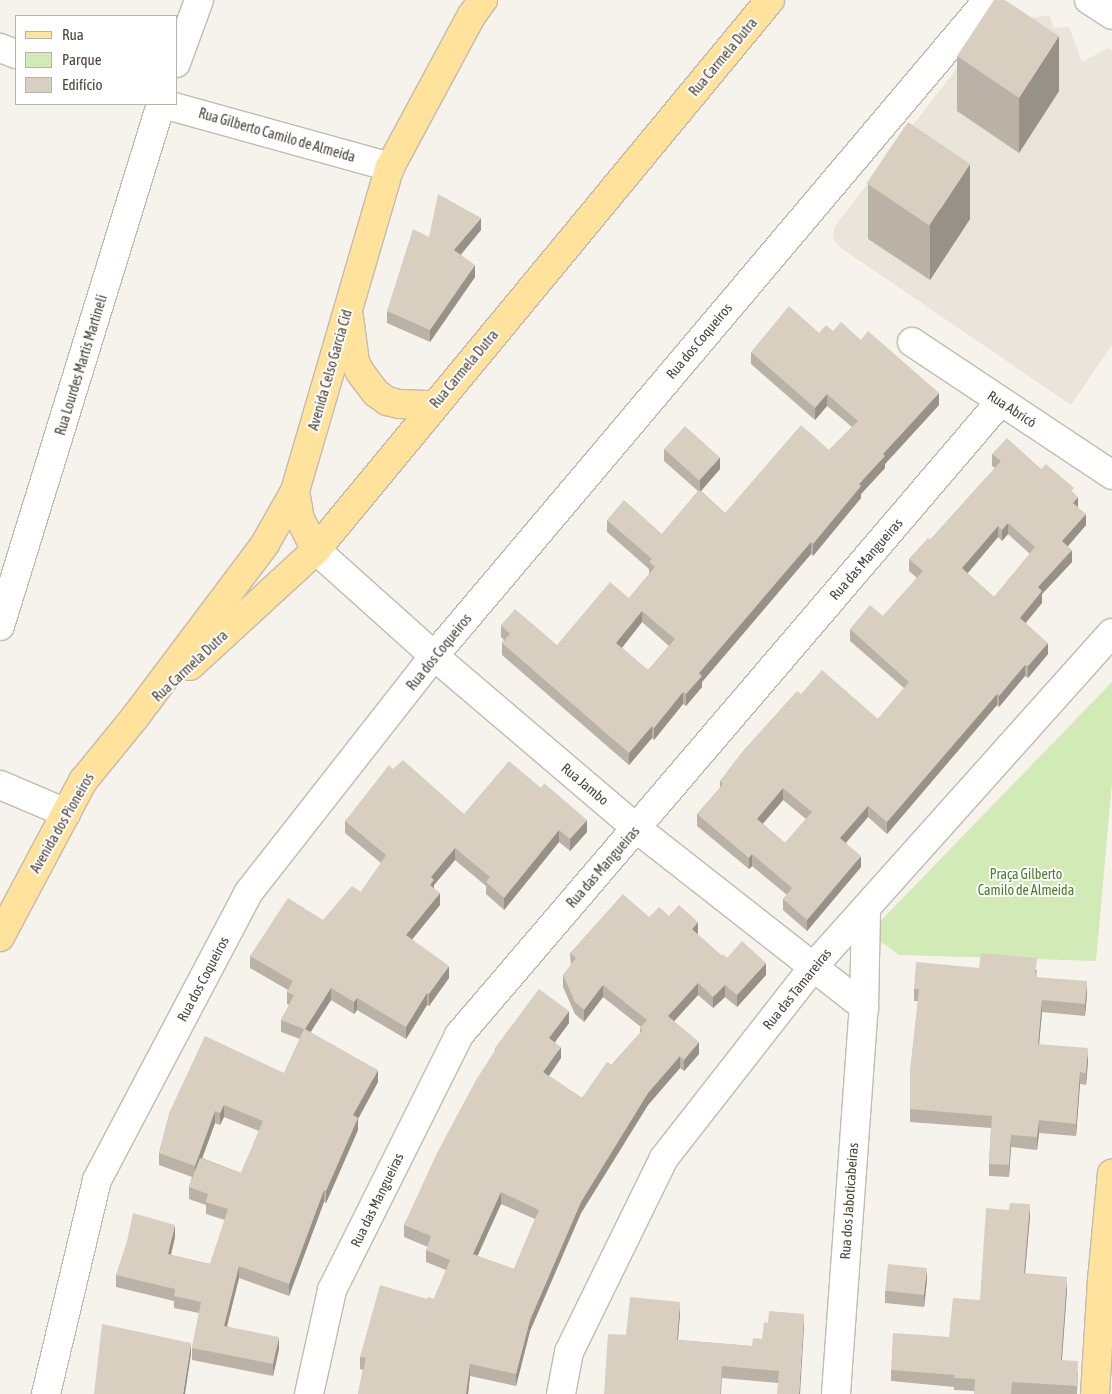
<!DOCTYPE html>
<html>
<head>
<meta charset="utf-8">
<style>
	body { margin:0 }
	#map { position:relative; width:1112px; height:1394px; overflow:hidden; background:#f6f3ec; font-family:"Asap Condensed",sans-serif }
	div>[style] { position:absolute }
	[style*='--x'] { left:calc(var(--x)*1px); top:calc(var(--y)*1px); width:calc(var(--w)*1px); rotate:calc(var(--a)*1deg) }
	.residential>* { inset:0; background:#eae5da }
	.green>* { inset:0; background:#d2eab5 }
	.roads { filter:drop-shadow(1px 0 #c2bbae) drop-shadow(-1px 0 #c2bbae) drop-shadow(0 1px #c2bbae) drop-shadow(0 -1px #c2bbae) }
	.minor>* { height:28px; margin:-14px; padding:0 14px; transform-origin:14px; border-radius:14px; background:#fff }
	.major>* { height:28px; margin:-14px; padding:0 14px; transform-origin:14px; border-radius:14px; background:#ffe39c }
	.wall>* { inset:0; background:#bab2a6 }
	.shaded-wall>* { inset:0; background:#979187 }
	.building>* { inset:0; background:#d8cfc1; transform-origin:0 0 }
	span { translate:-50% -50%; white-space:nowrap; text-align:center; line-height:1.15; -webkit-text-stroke:4px #fff; paint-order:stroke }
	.street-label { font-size:14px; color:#4b4439 }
	.park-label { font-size:14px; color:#4a7f2a }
	.legend { position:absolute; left:15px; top:15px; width:162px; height:90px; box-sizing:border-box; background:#fff; border:1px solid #b7b4b0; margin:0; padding:6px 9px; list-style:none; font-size:15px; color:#4b4439 }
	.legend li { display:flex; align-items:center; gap:10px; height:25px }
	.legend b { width:25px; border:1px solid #b7b4b0 }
</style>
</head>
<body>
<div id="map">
	<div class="residential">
		<i style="clip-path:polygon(1050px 15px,1053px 28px,1069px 27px,1082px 62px,1108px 48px,1112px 50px,1112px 345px,1071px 405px,841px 248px,835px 242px,833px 235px,835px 226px,991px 24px)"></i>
	</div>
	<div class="green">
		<i style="clip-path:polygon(1112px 682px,1112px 782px,1096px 961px,899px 955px,869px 933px)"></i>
	</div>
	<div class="roads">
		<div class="minor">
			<i style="--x:1089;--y:0;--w:27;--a:33"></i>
			<i style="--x:0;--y:48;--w:17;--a:21"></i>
			<i style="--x:176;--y:63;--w:67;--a:-69.9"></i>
			<i style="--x:163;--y:104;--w:236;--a:15.5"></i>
			<i style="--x:912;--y:342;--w:240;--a:33.6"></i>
			<i style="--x:316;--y:550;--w:159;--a:41.9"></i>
			<i style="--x:434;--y:656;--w:265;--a:40.4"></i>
			<i style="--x:636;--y:828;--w:290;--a:38.1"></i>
			<i style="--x:0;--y:626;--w:546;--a:-72.86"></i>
			<i style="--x:0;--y:785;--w:72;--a:23"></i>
			<i style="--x:46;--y:1394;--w:220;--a:-76.6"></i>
			<i style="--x:97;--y:1180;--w:324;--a:-62.2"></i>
			<i style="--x:248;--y:893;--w:301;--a:-51.9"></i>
			<i style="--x:434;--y:656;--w:859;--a:-49.82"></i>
			<i style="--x:309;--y:1394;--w:107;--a:-77.5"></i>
			<i style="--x:332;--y:1290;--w:285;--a:-63.5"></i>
			<i style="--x:459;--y:1035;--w:833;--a:-49.48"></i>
			<i style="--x:561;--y:1394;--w:43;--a:-79.2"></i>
			<i style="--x:569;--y:1352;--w:216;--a:-63.9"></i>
			<i style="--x:664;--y:1158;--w:242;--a:-52"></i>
			<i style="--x:813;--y:967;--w:448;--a:-48.2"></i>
			<i style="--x:836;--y:1394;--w:388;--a:-85.9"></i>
			<i style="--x:864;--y:1007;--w:99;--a:-88.8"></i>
		</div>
		<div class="major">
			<i style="--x:349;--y:317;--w:45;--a:82.4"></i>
			<i style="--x:355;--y:362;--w:11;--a:63"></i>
			<i style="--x:360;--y:372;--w:26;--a:53"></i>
			<i style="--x:376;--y:393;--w:14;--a:36"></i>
			<i style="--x:387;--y:401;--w:12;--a:14"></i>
			<i style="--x:399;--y:404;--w:34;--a:2"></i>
			<i style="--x:295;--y:491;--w:28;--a:80"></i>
			<i style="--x:300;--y:519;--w:35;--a:63"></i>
			<i style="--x:190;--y:666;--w:171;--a:-42.6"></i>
			<i style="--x:316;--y:550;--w:713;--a:-50.46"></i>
			<i style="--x:0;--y:937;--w:177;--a:-62"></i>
			<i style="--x:83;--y:781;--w:84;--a:-50.8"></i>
			<i style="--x:136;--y:716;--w:215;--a:-53.1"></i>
			<i style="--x:265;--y:544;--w:61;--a:-60.5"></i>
			<i style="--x:295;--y:491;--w:338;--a:-73.7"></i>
			<i style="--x:390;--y:167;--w:173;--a:-61.7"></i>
			<i style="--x:472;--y:15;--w:19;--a:-54"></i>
			<i style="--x:1095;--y:1394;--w:114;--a:-86.5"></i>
			<i style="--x:1102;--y:1280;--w:107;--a:-84.7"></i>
		</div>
	</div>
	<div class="wall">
		<i style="clip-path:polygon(957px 56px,1059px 91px,1019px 153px,957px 111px)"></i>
		<i style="clip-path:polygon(868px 184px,970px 219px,930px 280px,868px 239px)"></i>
		<i style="clip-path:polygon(481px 230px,461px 255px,475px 277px,430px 342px,387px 323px,387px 311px,429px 237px)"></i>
		<i style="clip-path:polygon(evenodd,833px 331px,861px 340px,939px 405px,885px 464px,885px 468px,861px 494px,861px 498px,813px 556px,811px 554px,702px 682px,702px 687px,686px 706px,683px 704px,654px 740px,652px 738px,629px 765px,502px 655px,502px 643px,504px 640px,501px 637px,501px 625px,557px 645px,629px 598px,649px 574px,649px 569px,607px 532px,607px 520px,662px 534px,698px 491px,664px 461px,664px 449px,720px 469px,701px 491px,725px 513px,829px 450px,852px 427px,827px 406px,815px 420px,751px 364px,751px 352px,819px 333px,833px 331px,642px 622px,669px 646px,648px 670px,622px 648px,642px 622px)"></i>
		<i style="clip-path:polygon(evenodd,992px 454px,1041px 469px,1074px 493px,1078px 507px,1086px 525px,1068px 546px,1072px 562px,1042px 594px,1042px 603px,1026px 623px,1048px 654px,1028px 678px,1025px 676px,999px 707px,997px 705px,887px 834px,868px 817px,846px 843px,861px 867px,807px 931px,783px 910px,783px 899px,787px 895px,752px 866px,749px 869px,697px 826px,697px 814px,720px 788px,720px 781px,801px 694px,878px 719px,904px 688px,850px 641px,850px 629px,883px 616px,917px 578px,909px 571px,909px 559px,930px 540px,995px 468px,992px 466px,992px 454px,1008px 534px,1030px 554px,994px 597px,967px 573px,998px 537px,1002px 541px,1008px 534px,992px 454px,783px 800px,806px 819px,785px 843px,763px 824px,783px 800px)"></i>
		<i style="clip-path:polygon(evenodd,393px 769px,464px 814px,587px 832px,570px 851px,559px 842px,504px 910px,486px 894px,486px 886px,455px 860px,434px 885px,434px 888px,440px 905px,412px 939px,449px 978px,429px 1006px,427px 1005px,406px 1039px,357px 1010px,354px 1014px,331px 1000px,310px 1032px,378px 1082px,358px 1119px,358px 1130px,326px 1203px,324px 1202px,289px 1296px,239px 1278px,227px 1326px,279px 1349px,273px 1376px,192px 1360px,192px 1348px,199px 1313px,174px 1308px,174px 1301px,116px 1287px,116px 1275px,175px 1237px,171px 1255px,210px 1264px,225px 1220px,206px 1214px,206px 1205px,189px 1199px,189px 1187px,192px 1177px,159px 1165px,159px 1153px,170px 1111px,284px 1073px,300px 1039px,281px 1032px,281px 1020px,289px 1005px,287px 1004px,287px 992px,288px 990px,250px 968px,250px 956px,323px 920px,361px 892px,381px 863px,345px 833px,345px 821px,393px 769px,224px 1117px,259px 1131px,241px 1173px,202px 1158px,215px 1123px,220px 1125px,224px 1117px)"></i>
		<i style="clip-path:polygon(evenodd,669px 916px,698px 934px,698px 935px,722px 956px,766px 975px,737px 1007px,725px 997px,713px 1008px,698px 995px,674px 1021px,699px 1054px,684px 1071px,680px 1068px,648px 1105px,581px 1213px,530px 1331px,516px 1386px,470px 1376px,468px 1394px,358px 1394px,363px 1370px,360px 1369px,360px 1357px,427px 1299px,434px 1299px,446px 1270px,426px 1262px,426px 1250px,428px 1247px,404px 1237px,404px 1225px,495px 1051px,495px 1048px,569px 1023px,555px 1042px,561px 1058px,549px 1076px,582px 1098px,640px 1033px,640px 1028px,641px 1027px,603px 997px,584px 1022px,575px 1014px,563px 987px,563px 975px,571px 965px,570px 953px,649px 917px,669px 916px,501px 1204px,535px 1219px,514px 1269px,477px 1256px,501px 1204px)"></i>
		<i style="clip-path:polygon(979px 968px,1037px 970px,1036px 977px,1087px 994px,1085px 1016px,1042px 1012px,1039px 1044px,1088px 1061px,1086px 1085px,1080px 1084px,1076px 1136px,1039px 1133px,1037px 1150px,1011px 1147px,1009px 1177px,989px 1176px,989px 1164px,991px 1128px,910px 1122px,910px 1073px,918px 1001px,914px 1001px,914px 989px)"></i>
		<i style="clip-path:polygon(1030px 1216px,1025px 1273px,1067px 1289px,1062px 1360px,1078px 1373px,1077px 1394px,974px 1394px,974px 1391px,954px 1390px,954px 1387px,891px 1381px,891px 1370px,949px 1337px,980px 1300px)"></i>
		<i style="clip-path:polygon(927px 1280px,924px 1307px,885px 1303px,885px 1291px)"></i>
		<i style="clip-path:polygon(680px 1313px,678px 1340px,752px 1346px,762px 1339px,804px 1326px,778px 1383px,722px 1378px,721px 1394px,604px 1394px,626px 1335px)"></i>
	</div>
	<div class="shaded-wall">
		<i style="clip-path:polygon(1059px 36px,1059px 91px,1019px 153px,1019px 98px)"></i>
		<i style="clip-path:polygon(970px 164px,970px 219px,930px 280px,930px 225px)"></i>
		<i style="clip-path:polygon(481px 218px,481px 230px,454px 262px,454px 250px)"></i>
		<i style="clip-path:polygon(475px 265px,475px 277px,430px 342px,430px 330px)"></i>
		<i style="clip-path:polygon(939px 393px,939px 405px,885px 464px,885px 468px,861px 494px,861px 498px,813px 556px,813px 544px,883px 454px)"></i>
		<i style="clip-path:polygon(827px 394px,827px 406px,815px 420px,815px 408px)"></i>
		<i style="clip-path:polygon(720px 457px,720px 469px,700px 492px,700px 480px)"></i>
		<i style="clip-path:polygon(1078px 497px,1078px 509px,1073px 503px)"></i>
		<i style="clip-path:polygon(1086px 514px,1086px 525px,1062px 553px,1062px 541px)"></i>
		<i style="clip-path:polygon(1008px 523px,1008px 534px,1002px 541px,1002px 530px)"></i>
		<i style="clip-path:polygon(998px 526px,998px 537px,962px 580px,962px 568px)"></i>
		<i style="clip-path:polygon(811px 542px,811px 554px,702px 682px,702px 687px,686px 706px,686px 694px,699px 673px)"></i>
		<i style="clip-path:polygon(1072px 550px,1072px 562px,1042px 594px,1042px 603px,1020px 629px,1020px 618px,1038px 587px)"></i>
		<i style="clip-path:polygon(642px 611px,642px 622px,616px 655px,616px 643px)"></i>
		<i style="clip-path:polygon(1048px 643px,1048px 654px,1028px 678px,1028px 666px)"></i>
		<i style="clip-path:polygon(1025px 665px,1025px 676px,999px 707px,999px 696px)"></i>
		<i style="clip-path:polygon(683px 692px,683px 704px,654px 740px,654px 728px)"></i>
		<i style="clip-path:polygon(997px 694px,997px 705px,887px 834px,887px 822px)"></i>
		<i style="clip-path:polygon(652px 726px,652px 738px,629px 765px,629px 753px)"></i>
		<i style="clip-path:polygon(783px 788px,783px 800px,757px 830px,757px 819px)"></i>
		<i style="clip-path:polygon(868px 806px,868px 817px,840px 849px,840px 838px)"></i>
		<i style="clip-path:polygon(587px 820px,587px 832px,570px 851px,570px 839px)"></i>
		<i style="clip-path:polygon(559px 830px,559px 842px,504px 910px,504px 898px)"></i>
		<i style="clip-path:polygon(455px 848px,455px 860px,434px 885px,434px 892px,430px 885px,431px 877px)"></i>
		<i style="clip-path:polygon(752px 854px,752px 866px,749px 869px,749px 858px)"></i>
		<i style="clip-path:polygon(861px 856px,861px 867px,807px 931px,807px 920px)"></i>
		<i style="clip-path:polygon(440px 893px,440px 905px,406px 947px,406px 935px)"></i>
		<i style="clip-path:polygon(698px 922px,698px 934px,692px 941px,692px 929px)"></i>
		<i style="clip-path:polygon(766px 963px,766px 975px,737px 1007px,737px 995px)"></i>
		<i style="clip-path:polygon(449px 966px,449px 978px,429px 1006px,429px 994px)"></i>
		<i style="clip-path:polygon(1087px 981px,1087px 994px,1085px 1016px,1085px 1004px)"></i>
		<i style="clip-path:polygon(698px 983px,698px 995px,668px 1028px,668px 1016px)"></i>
		<i style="clip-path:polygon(603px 985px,603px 997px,584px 1022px,584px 1010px)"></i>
		<i style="clip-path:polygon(725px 985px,725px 997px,713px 1008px,713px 997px)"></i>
		<i style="clip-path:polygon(331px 988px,331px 1000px,305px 1041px,305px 1029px)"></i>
		<i style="clip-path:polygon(427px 993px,427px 1005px,406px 1039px,406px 1027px)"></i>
		<i style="clip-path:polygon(357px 998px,357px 1010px,354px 1014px,354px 1002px)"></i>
		<i style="clip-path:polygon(1042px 1000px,1042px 1012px,1038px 1056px,1038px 1044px)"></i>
		<i style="clip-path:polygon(569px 1011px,569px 1023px,549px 1050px,549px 1038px)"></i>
		<i style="clip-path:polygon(699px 1042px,699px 1054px,684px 1071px,684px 1060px)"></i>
		<i style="clip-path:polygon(561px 1047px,561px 1058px,543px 1084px,543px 1072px)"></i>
		<i style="clip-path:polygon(1088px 1048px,1088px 1061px,1086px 1085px,1086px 1073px)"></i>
		<i style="clip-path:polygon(680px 1056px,680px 1068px,648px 1105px,581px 1213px,530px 1331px,516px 1386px,516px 1374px,530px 1320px,581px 1202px,648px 1093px)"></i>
		<i style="clip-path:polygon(378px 1070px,378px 1082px,358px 1119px,358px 1130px,326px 1203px,326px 1191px,353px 1115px)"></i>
		<i style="clip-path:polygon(1080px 1072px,1080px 1084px,1076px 1136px,1076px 1124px)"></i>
		<i style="clip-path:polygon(224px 1105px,224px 1117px,220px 1125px,220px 1113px)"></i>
		<i style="clip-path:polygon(215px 1111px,215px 1123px,195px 1178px,195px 1166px)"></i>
		<i style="clip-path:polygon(1039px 1120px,1039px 1133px,1037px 1150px,1037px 1137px)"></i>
		<i style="clip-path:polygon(1011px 1135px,1011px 1147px,1009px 1177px,1009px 1165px)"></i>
		<i style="clip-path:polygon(324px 1190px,324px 1202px,289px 1296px,289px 1284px)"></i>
		<i style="clip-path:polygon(501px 1192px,501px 1204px,473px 1266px,473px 1254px)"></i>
		<i style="clip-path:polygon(1030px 1204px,1030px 1216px,1024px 1284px,1024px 1273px)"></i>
		<i style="clip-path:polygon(175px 1225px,175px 1237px,168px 1266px,168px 1254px)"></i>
		<i style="clip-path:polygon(239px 1266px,239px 1278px,224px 1338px,224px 1326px)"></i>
		<i style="clip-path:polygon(927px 1268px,927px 1280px,924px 1307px,924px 1295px)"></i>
		<i style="clip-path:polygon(1067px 1277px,1067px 1289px,1061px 1371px,1061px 1360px)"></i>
		<i style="clip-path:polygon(680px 1302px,680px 1313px,677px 1351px,677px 1340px)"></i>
		<i style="clip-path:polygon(804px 1314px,804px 1326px,800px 1394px,799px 1394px)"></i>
		<i style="clip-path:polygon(279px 1337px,279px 1349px,273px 1376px,273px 1364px)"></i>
		<i style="clip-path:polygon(191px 1343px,191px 1354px,185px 1394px,183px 1394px)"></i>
		<i style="clip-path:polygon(470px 1364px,470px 1376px,468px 1394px,466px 1394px)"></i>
	</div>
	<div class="building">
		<i style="clip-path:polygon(994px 0,1005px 0,1059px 36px,1019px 98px,957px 56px)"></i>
		<i style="left:908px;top:122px;width:75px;height:74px;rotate:34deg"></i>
		<i style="clip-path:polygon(438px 194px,481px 218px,454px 250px,475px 265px,430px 330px,387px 311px,413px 229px,429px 237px)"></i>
		<i style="clip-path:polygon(evenodd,789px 306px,819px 333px,826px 325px,833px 331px,841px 322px,861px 340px,868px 331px,939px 393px,883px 454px,885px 456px,859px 484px,861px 486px,813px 544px,811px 542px,699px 673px,702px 676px,686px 694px,683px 692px,654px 728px,652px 726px,629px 753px,502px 643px,510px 634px,501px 625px,515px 609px,557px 645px,610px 582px,629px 598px,655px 567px,649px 562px,652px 559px,607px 520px,624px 500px,662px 534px,699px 490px,725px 513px,801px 425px,829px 450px,858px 421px,827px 394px,815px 408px,751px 352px,789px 306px,642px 611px,675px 639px,648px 670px,616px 643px,642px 611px)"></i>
		<i style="left:685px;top:426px;width:47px;height:31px;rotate:42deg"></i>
		<i style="clip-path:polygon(evenodd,1007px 438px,1041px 469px,1046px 464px,1074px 488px,1071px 491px,1078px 497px,1073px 503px,1086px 514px,1062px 541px,1072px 550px,1038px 587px,1042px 591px,1020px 618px,1048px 643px,1028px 666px,1025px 665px,999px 696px,997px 694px,887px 822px,868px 806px,840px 838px,861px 856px,807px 920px,783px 899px,792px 888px,752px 854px,749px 858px,697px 814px,723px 784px,720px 781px,742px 752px,797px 691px,801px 694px,822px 670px,878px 719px,909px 682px,850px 629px,870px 605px,883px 616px,923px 571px,909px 559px,928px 538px,930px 540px,1001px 461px,992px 454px,1007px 438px,1008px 523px,1035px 547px,994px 597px,962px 568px,998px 526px,1002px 530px,1008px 523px,1007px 438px,783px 788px,812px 812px,785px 843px,757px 819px,783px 788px)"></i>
		<i style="clip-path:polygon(403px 760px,464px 814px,509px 761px,541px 788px,544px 783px,587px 820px,570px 839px,559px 830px,504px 898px,486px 882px,490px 877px,455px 848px,431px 877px,434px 880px,430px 885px,440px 893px,406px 935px,449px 966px,429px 994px,427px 993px,406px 1027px,357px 998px,354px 1002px,331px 988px,305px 1029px,378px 1070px,353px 1115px,358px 1118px,326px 1191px,324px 1190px,289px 1284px,239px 1266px,224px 1326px,279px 1337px,273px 1364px,192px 1348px,201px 1302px,174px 1296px,175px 1289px,116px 1275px,127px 1241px,133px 1213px,175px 1225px,168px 1254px,210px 1264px,228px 1209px,206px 1202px,208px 1194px,189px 1187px,200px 1158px,241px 1173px,263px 1121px,224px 1105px,220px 1113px,215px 1111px,195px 1166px,159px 1153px,170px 1111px,205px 1036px,284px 1073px,304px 1029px,281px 1020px,294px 995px,287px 992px,293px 981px,250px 956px,288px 898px,323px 920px,352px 886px,361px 892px,386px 855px,345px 821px,389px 765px,393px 769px)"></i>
		<i style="clip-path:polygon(evenodd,623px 894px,649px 917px,659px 907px,669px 916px,679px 905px,698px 922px,692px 929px,722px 956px,723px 954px,727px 958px,742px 941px,766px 963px,737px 995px,725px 985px,713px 997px,698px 983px,668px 1016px,699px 1042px,684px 1060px,680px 1056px,648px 1093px,581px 1202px,530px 1320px,516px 1374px,470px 1364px,466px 1394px,358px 1394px,366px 1358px,360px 1357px,380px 1285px,427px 1299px,428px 1297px,434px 1299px,450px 1260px,426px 1250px,431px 1236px,404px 1225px,437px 1153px,476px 1080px,496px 1049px,495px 1048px,539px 989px,569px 1011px,549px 1038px,561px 1047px,543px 1072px,582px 1098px,607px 1062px,612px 1065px,642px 1031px,640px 1028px,647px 1020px,603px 985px,584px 1010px,575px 1002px,563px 975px,576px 958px,570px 953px,623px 894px,501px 1192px,539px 1210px,514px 1269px,473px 1254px,501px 1192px)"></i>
		<i style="clip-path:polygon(981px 953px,1037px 958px,1035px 977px,1087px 981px,1085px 1004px,1042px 1000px,1038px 1044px,1088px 1048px,1086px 1073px,1080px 1072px,1076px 1124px,1039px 1120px,1037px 1137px,1011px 1135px,1009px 1165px,989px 1164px,992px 1116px,910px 1109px,910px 1073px,919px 989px,914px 989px,916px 962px,979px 968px)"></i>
		<i style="clip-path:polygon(1010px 1203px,1030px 1204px,1024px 1273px,1067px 1277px,1061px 1360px,1078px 1361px,1077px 1386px,1012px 1382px,1011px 1394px,974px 1394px,975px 1379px,954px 1378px,955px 1375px,891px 1370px,893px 1333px,949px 1337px,953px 1298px,980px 1300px,986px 1208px,1009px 1210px)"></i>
		<i style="left:888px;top:1264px;width:39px;height:27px;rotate:6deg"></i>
		<i style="clip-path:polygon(630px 1297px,680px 1302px,677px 1340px,752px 1346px,753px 1338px,762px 1339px,764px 1322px,768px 1323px,769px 1311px,804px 1314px,799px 1394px,777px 1394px,779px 1371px,722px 1366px,720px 1394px,604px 1394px,608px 1334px,626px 1335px)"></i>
		<i style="clip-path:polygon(102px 1324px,191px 1343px,183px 1394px,94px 1394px)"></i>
	</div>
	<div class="street-label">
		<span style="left:723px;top:57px;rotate:-50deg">Rua Carmela Dutra</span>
		<span style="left:277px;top:135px;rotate:16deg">Rua Gilberto Camilo de Almeida</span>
		<span style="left:699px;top:341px;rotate:-50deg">Rua dos Coqueiros</span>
		<span style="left:81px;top:365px;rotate:-73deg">Rua Lourdes Martis Martineli</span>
		<span style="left:464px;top:369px;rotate:-50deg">Rua Carmela Dutra</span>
		<span style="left:330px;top:370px;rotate:-74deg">Avenida Celso Garcia Cid</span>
		<span style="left:1012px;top:409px;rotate:33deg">Rua Abricó</span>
		<span style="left:866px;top:559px;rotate:-49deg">Rua das Mangueiras</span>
		<span style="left:439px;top:652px;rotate:-51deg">Rua dos Coqueiros</span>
		<span style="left:190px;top:666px;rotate:-43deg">Rua Carmela Dutra</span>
		<span style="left:585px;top:784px;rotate:40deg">Rua Jambo</span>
		<span style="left:62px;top:823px;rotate:-60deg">Avenida dos Pioneiros</span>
		<span style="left:603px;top:867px;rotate:-49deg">Rua das Mangueiras</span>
		<span style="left:203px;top:979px;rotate:-62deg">Rua dos Coqueiros</span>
		<span style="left:797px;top:989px;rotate:-51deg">Rua das Tamareiras</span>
		<span style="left:377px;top:1200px;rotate:-64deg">Rua das Mangueiras</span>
		<span style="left:849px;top:1201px;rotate:-86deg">Rua dos Jaboticabeiras</span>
	</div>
	<div class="park-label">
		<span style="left:1026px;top:882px">Praça Gilberto<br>Camilo de Almeida</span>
	</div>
	<ul class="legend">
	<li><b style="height:6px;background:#ffe39c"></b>Rua</li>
	<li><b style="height:14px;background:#d2eab5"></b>Parque</li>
	<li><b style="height:14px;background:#d8cfc1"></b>Edifício</li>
	</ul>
</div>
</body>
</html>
